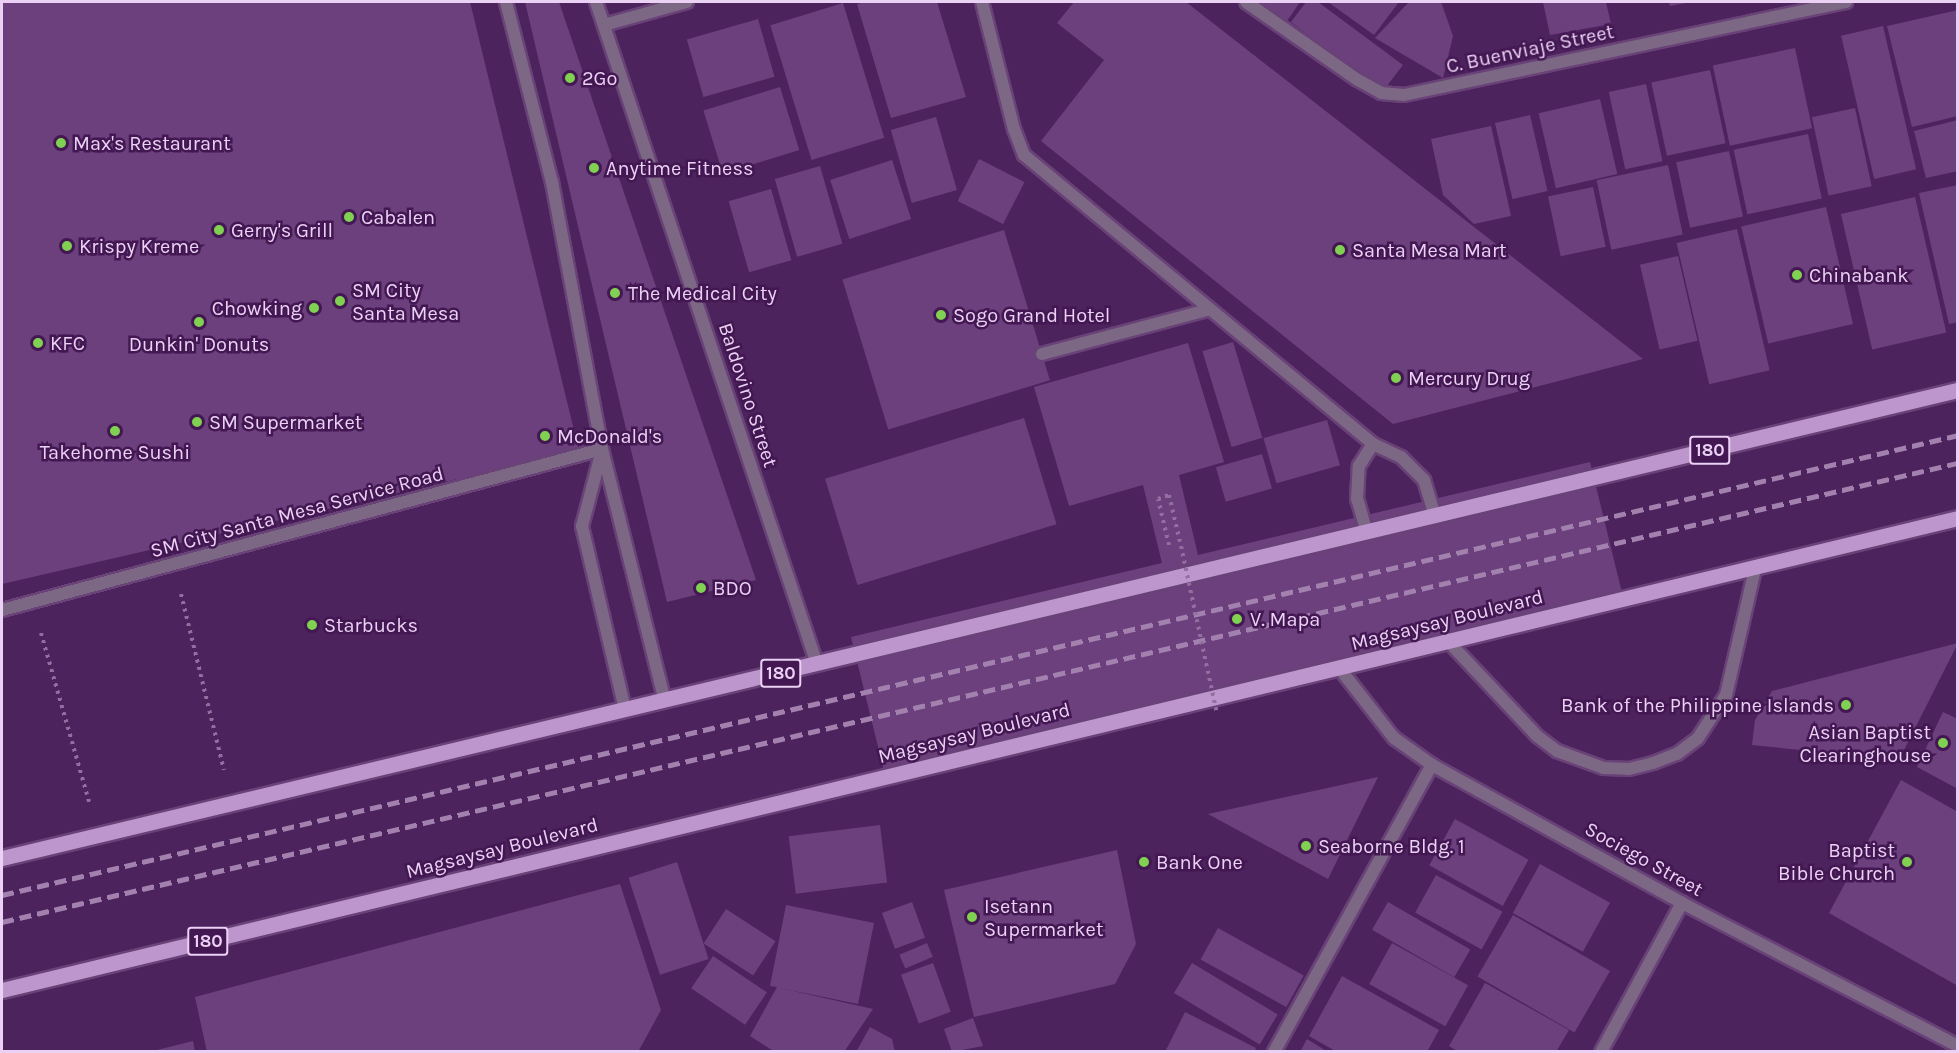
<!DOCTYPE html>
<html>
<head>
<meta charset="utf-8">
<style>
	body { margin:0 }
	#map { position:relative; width:1959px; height:1053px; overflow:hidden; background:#4d235d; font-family:Karla,sans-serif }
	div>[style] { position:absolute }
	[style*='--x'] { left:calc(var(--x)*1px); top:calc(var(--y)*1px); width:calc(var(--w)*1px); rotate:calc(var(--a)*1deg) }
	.building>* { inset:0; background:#6c407d; transform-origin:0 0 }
	.path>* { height:4px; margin-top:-2px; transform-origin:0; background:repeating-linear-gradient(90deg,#916f9f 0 3px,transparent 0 7.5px) }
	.roads { filter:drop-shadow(2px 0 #694278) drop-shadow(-2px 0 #694278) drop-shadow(0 2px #694278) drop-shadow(0 -2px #694278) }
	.lane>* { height:12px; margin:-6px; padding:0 6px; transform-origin:6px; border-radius:6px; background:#7c6884 }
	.street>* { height:12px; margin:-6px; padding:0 6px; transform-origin:6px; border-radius:6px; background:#7c6884 }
	.primary>* { height:15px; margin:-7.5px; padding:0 7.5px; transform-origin:7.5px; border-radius:7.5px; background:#be96ce }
	.rail>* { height:4.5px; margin-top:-2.25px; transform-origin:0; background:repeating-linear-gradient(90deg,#a281af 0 12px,transparent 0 18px) }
	.path-bridge>* { height:4px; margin-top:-2px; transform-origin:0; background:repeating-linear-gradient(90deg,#916f9f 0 3px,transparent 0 7.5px) }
	.dots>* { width:16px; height:16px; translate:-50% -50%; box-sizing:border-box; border:3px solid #421752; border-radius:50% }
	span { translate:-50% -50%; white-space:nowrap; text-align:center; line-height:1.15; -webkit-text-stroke:5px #421752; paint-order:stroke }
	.shield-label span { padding:2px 4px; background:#421752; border:2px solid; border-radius:4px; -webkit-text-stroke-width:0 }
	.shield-label { font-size:18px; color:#ebd2f5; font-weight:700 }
	.street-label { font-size:20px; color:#ebd2f5 }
	.poi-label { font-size:20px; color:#ebd2f5 }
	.left { translate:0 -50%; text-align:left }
	.right { translate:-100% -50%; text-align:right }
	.frame { position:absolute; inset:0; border:3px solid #ebd2f5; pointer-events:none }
</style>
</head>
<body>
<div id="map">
	<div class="building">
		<i style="clip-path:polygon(2px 2px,470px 2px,579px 451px,2px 584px)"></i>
		<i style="clip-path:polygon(525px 2px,559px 2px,756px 580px,667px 602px)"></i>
		<i style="clip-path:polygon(865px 2px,937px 2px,966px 97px,891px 118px,857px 4px)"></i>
		<i style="clip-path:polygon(1074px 2px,1186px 2px,1643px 359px,1393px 424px,1041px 141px,1104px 60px,1057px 23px)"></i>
		<i style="clip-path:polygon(1258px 2px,1300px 2px,1287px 21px)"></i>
		<i style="clip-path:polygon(1306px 2px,1318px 2px,1403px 65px,1383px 91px,1291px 22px)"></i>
		<i style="clip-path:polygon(1328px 2px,1399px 2px,1374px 35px)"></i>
		<i style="clip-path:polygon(1409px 2px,1441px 2px,1453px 36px,1443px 78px,1375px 38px)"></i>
		<i style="clip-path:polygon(1543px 2px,1606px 2px,1611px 24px,1550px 35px)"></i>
		<i style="clip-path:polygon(1669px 2px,1686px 2px,1686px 3px,1670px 6px)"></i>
		<i style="left:843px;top:3px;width:141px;height:76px;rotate:73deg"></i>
		<i style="clip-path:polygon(1958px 10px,1958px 116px,1912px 127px,1887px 26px)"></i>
		<i style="left:758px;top:19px;width:60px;height:74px;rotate:74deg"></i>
		<i style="left:1883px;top:26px;width:147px;height:43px;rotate:77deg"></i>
		<i style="left:1795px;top:48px;width:82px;height:84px;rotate:78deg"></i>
		<i style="left:1710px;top:70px;width:75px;height:60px;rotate:78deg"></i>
		<i style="left:1646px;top:84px;width:79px;height:38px;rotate:78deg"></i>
		<i style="left:780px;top:87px;width:66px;height:80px;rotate:73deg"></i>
		<i style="left:1600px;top:99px;width:77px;height:63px;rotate:77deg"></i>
		<i style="left:1855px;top:108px;width:80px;height:44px;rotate:78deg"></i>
		<i style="left:1530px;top:115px;width:78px;height:36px;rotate:77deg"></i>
		<i style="left:936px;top:117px;width:76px;height:47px;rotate:74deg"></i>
		<i style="clip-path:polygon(1958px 120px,1958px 171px,1926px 178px,1914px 131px)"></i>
		<i style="clip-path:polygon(1491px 126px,1511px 216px,1474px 224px,1443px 195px,1431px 139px)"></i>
		<i style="left:1808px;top:134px;width:66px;height:76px;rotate:78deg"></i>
		<i style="left:1729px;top:151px;width:67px;height:54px;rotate:78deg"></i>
		<i style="left:979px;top:159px;width:51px;height:47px;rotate:27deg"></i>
		<i style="left:892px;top:160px;width:62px;height:65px;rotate:72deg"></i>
		<i style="left:1668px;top:165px;width:71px;height:73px;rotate:78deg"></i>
		<i style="left:820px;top:166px;width:81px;height:47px;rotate:74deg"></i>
		<i style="clip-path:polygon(1958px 185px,1958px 322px,1949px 324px,1919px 193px)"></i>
		<i style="left:1593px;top:187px;width:61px;height:46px;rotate:78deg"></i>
		<i style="left:771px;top:189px;width:74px;height:44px;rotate:74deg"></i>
		<i style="left:1915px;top:197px;width:139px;height:76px;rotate:77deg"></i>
		<i style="left:1826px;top:207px;width:120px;height:87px;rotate:77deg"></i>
		<i style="left:1737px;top:229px;width:145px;height:62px;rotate:77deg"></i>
		<i style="left:1004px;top:230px;width:157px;height:169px;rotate:73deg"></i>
		<i style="left:1678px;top:256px;width:87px;height:39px;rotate:77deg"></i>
		<i style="left:1233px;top:342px;width:100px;height:32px;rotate:73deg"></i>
		<i style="clip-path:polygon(1188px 343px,1224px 462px,1179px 475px,1198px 555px,1590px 462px,1624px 601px,885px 775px,851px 637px,1162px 563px,1143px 485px,1069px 506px,1034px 387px)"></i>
		<i style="left:1024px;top:418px;width:111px;height:208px;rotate:73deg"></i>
		<i style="left:1327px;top:420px;width:47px;height:66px;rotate:74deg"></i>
		<i style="left:1262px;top:454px;width:36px;height:48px;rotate:74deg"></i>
		<i style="clip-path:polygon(1958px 643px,1899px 760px,1752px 745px,1755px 720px,1772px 691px)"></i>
		<i style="clip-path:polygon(1943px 712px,1958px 719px,1958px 789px,1917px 767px)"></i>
		<i style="clip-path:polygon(1378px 777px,1328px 879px,1208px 814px)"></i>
		<i style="clip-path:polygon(1901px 780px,1958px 812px,1958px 986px,1829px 913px)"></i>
		<i style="left:1455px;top:819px;width:84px;height:53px;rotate:29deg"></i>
		<i style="left:880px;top:825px;width:58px;height:92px;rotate:83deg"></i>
		<i style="clip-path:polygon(1117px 850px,1136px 944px,1115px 984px,974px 1017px,944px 890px)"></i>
		<i style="left:677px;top:862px;width:102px;height:51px;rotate:72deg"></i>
		<i style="left:1540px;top:864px;width:80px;height:56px;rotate:29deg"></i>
		<i style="left:1436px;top:875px;width:76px;height:43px;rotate:29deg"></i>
		<i style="clip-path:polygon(620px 884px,661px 1010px,638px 1052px,207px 1052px,195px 997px)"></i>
		<i style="left:912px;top:902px;width:38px;height:32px;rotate:70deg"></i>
		<i style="left:1388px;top:902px;width:95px;height:32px;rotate:30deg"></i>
		<i style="clip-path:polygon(786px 905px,874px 923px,858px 1004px,780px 988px,873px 1009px,844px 1052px,775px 1052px,750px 1036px,777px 987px,770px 986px)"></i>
		<i style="left:726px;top:909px;width:59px;height:41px;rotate:33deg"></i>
		<i style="left:1513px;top:915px;width:112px;height:71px;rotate:30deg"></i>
		<i style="left:1218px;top:928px;width:98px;height:36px;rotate:29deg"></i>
		<i style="left:927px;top:943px;width:15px;height:30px;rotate:67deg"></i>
		<i style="left:1392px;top:943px;width:87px;height:47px;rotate:29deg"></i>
		<i style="left:713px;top:956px;width:65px;height:39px;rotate:34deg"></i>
		<i style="left:933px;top:963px;width:52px;height:34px;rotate:70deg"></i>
		<i style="left:1192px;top:963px;width:100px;height:35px;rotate:31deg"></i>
		<i style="clip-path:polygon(1342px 976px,1439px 1030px,1427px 1052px,1337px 1052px,1309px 1036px)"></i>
		<i style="clip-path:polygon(1485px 983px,1569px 1030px,1556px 1052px,1459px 1052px,1449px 1046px)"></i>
		<i style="clip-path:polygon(1185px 1012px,1256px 1048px,1254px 1052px,1165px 1052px)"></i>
		<i style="clip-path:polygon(973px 1018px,983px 1046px,952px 1052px,944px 1029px)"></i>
		<i style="clip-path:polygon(870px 1027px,892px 1039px,895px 1052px,856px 1052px)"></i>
		<i style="clip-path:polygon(1307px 1039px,1328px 1052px,1300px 1052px)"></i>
		<i style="clip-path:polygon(193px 1041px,195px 1052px,153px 1052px,153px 1051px)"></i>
	</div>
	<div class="path">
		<i style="--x:1169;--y:545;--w:47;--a:-103.4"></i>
		<i style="--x:1158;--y:499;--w:12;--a:-20"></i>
		<i style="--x:1169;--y:495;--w:48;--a:76.8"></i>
		<i style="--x:181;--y:594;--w:181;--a:76.3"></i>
		<i style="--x:41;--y:633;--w:176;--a:74.1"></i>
	</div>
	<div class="roads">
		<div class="lane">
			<i style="--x:506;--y:2;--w:186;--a:75.7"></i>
			<i style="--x:552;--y:182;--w:272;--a:79.4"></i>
			<i style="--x:602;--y:449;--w:260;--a:76"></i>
			<i style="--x:982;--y:2;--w:131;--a:75.9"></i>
			<i style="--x:1014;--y:129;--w:28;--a:69"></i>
			<i style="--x:1024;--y:155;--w:453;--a:39.6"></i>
			<i style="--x:1373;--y:444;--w:31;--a:25"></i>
			<i style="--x:1401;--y:457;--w:33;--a:45"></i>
			<i style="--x:1424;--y:480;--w:39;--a:73"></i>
			<i style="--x:1042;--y:354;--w:171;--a:-14.9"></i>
			<i style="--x:602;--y:450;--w:79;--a:104.7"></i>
			<i style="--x:582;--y:526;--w:189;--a:76.8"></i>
			<i style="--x:1367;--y:533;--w:35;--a:-106"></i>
			<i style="--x:1357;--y:499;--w:33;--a:-87"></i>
			<i style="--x:1359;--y:466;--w:26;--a:-58"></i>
			<i style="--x:2;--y:610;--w:621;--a:-15.02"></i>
			<i style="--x:1446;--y:639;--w:133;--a:46.8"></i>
			<i style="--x:1537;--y:736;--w:25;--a:37"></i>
			<i style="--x:1557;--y:751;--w:50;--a:19.9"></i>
			<i style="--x:1604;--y:768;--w:25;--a:2"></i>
			<i style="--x:1629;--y:769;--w:25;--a:-14"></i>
			<i style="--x:1653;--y:763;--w:26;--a:-21"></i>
			<i style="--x:1677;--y:754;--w:26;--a:-37"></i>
			<i style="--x:1698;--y:738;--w:51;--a:-56.9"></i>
			<i style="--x:1726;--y:695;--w:129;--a:-77"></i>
		</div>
		<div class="street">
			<i style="--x:596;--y:2;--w:698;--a:71.54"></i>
			<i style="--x:1246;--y:2;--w:136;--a:34.9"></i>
			<i style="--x:1358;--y:80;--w:26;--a:29"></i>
			<i style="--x:1381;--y:93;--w:23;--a:5"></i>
			<i style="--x:1404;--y:95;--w:452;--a:-11.9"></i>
			<i style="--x:604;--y:25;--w:86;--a:-15.5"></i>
			<i style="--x:1340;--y:669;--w:88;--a:52"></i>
			<i style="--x:1394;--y:738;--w:47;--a:35.4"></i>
			<i style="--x:1432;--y:765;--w:286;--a:28.9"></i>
			<i style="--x:1682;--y:903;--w:311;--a:27.4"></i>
			<i style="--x:1274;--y:1052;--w:328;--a:-61.2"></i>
			<i style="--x:1601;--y:1052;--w:170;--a:-61.5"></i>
		</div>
		<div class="primary">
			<i style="--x:2;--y:858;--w:2011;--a:-13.46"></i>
			<i style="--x:2;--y:990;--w:2012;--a:-13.57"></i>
		</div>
	</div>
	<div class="rail">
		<i style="--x:2;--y:895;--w:2009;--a:-13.23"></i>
		<i style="--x:2;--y:922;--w:2009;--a:-13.21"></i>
	</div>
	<div class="path-bridge">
		<i style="--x:1181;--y:546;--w:172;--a:77.9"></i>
	</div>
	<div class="dots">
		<i style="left:570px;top:78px;background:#80d051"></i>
		<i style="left:61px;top:143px;background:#80d051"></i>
		<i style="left:594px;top:168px;background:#80d051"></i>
		<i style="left:349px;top:217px;background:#80d051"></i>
		<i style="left:219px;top:230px;background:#80d051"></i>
		<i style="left:67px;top:246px;background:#80d051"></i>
		<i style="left:1340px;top:250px;background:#80d051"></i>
		<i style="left:1797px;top:275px;background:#80d051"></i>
		<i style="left:615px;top:293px;background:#80d051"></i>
		<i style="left:340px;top:301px;background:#80d051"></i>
		<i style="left:314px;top:308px;background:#80d051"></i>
		<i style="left:941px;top:315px;background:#80d051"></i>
		<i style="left:199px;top:322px;background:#80d051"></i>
		<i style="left:38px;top:343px;background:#80d051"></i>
		<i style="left:1396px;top:378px;background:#80d051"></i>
		<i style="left:197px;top:422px;background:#80d051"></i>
		<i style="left:115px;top:431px;background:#80d051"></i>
		<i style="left:545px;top:436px;background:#80d051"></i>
		<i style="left:701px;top:588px;background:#80d051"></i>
		<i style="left:1237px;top:619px;background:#80d051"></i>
		<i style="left:312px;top:625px;background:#80d051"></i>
		<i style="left:1846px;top:705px;background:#80d051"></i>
		<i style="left:1943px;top:743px;background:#80d051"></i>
		<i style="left:1306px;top:846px;background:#80d051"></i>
		<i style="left:1144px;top:862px;background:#80d051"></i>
		<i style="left:1907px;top:862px;background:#80d051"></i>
		<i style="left:972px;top:917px;background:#80d051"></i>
	</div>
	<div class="shield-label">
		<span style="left:1710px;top:450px">180</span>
		<span style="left:781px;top:673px">180</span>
		<span style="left:208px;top:941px">180</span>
	</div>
	<div class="street-label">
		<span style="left:1530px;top:49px;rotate:-12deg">C. Buenviaje Street</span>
		<span style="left:748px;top:395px;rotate:72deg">Baldovino Street</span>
		<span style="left:297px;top:512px;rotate:-15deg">SM City Santa Mesa Service Road</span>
		<span style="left:1447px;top:620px;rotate:-14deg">Magsaysay Boulevard</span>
		<span style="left:974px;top:733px;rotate:-14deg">Magsaysay Boulevard</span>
		<span style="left:502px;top:848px;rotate:-14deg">Magsaysay Boulevard</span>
		<span style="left:1644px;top:859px;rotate:29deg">Sociego Street</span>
	</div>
	<div class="poi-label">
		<span class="left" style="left:582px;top:78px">2Go</span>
		<span class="left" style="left:73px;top:143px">Max's Restaurant</span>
		<span class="left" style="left:606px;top:168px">Anytime Fitness</span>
		<span class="left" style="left:361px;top:217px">Cabalen</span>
		<span class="left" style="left:231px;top:230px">Gerry's Grill</span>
		<span class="left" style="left:79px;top:246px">Krispy Kreme</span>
		<span class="left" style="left:1352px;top:250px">Santa Mesa Mart</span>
		<span class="left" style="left:1809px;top:275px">Chinabank</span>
		<span class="left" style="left:352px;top:302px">SM City<br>Santa Mesa</span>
		<span class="left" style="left:628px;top:293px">The Medical City</span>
		<span class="right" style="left:302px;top:308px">Chowking</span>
		<span class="left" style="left:953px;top:315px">Sogo Grand Hotel</span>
		<span class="left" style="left:50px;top:343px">KFC</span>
		<span style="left:199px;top:344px">Dunkin' Donuts</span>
		<span class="left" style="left:1408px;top:378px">Mercury Drug</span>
		<span class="left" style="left:209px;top:422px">SM Supermarket</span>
		<span class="left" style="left:557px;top:436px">McDonald's</span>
		<span style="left:115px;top:452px">Takehome Sushi</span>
		<span class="left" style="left:713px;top:588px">BDO</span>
		<span class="left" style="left:1250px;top:619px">V. Mapa</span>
		<span class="left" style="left:324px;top:625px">Starbucks</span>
		<span class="right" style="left:1834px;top:705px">Bank of the Philippine Islands</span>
		<span class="right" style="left:1931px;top:744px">Asian Baptist<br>Clearinghouse</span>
		<span class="left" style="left:1318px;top:846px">Seaborne Bldg. 1</span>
		<span class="right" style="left:1895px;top:862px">Baptist<br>Bible Church</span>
		<span class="left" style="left:1156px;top:862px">Bank One</span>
		<span class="left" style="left:984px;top:918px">Isetann<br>Supermarket</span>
	</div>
	<div class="frame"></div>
</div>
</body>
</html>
